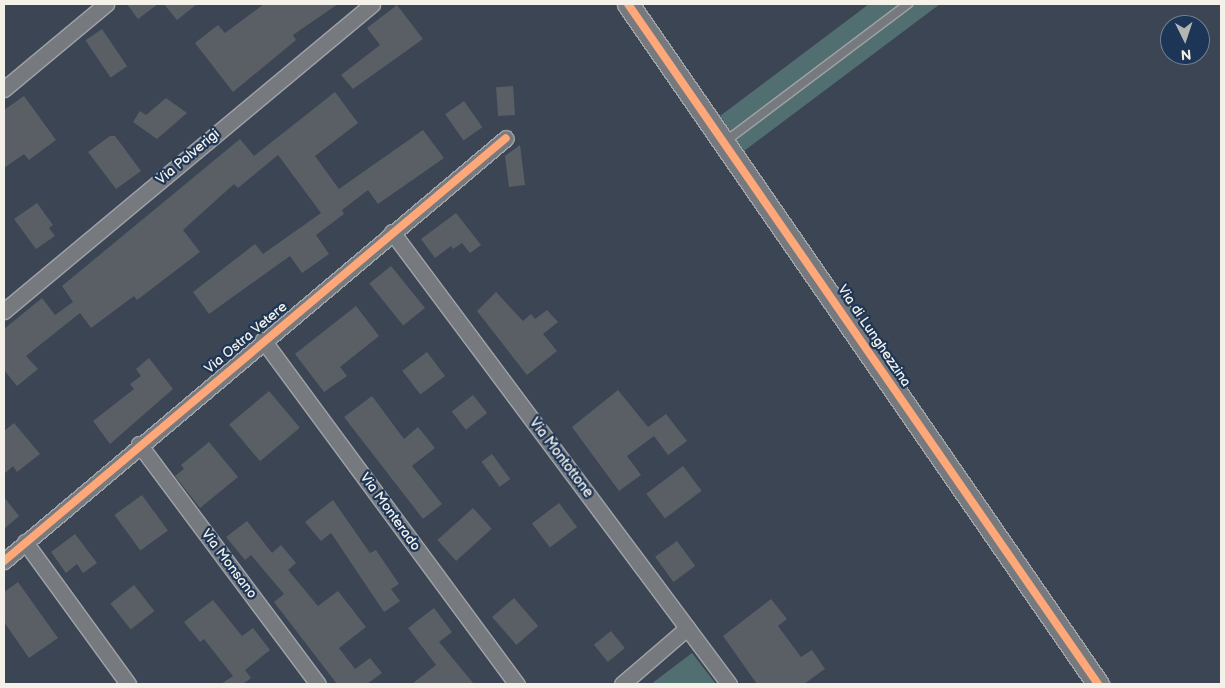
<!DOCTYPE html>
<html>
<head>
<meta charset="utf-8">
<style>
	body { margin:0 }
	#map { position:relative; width:1225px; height:688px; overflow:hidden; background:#3b4553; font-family:"Balsamiq Sans",sans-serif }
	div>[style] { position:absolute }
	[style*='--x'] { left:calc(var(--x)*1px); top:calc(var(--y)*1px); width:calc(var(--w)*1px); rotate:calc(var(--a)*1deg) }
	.green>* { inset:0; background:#516f70 }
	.building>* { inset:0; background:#5a5f66; transform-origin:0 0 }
	.roads { filter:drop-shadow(1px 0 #9fa2a7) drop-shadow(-1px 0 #9fa2a7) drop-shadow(0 1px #9fa2a7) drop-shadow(0 -1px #9fa2a7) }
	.lane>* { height:8px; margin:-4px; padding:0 4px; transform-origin:4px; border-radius:4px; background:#767a7f }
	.street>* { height:15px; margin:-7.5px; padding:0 7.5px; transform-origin:7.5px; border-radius:7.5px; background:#767a7f }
	.secondary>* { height:21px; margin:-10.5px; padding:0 10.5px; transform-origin:10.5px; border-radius:10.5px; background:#767a7f }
	.cycleway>* { height:8px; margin:-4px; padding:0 4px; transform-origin:4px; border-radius:4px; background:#fea87a }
	span { translate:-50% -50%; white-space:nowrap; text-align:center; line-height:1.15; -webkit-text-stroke:4.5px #1d3557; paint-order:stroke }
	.street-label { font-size:14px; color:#f4f1e8 }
	.frame { position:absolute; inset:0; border:5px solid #f4f1e8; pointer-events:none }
	.north { position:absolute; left:1160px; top:15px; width:50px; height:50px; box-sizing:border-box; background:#1d3557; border:1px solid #738091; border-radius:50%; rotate:176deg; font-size:14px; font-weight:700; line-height:20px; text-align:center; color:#f4f1e8 }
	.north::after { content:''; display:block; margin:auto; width:18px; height:22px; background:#b3b5b4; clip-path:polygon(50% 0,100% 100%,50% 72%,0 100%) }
</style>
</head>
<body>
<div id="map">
	<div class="green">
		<i style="clip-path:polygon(869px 4px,940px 4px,744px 151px,720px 116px)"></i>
		<i style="clip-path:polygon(692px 653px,716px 684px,651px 684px)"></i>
	</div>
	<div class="building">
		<i style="clip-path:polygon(127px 4px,158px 4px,138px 19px)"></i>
		<i style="clip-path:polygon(164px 4px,197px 4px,177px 20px)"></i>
		<i style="clip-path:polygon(264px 4px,338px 4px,293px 35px,296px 40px,233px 92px,195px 43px,218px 25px,225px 33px)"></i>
		<i style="clip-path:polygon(397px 5px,423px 39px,353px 89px,341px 75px,380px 45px,367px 28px)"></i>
		<i style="left:102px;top:29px;width:45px;height:20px;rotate:56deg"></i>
		<i style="left:513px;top:86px;width:29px;height:17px;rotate:86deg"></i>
		<i style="clip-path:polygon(335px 92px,358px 123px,315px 156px,339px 189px,423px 130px,444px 158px,378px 204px,368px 190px,342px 210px,344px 214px,316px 235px,329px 254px,302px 273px,290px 256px,209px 314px,193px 292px,255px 244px,263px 254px,321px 213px,278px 155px,238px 188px,234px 184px,183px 230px,200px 252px,137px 300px,134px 296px,91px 328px,80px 313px,26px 356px,38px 369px,17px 386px,4px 370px,4px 329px,42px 298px,55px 315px,73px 302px,62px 286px,240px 139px,254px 156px)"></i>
		<i style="clip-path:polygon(24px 96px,56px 140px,29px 160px,24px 154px,4px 168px,4px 110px)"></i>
		<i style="clip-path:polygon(166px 98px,187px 113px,157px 139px,133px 122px,140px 111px,146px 115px)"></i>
		<i style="left:464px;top:101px;width:32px;height:23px;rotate:55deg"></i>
		<i style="clip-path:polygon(110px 136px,115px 136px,141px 171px,116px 189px,88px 152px)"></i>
		<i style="clip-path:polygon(520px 145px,525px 185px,509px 187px,505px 156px)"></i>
		<i style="clip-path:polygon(37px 203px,53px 225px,49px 228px,55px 236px,36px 249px,14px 219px)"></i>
		<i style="clip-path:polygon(456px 213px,481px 245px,470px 253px,462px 243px,453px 249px,451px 246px,435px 258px,421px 239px)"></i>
		<i style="left:391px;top:266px;width:54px;height:28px;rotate:51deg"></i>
		<i style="clip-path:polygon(496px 292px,523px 321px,531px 314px,535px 319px,547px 310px,558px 322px,543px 334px,557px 351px,527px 375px,477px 311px)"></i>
		<i style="clip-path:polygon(356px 306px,379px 336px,340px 367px,347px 376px,324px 392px,295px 354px)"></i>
		<i style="left:427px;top:352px;width:30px;height:31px;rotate:53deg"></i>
		<i style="clip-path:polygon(149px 358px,173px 389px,110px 444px,93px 421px,134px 389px,130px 384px,141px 376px,136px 369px)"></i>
		<i style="clip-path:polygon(618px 390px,648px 427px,666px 414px,687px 441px,668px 455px,654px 436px,627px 456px,641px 475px,619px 491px,572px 427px)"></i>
		<i style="left:269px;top:391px;width:48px;height:52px;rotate:50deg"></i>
		<i style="left:473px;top:395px;width:23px;height:27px;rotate:52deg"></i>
		<i style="clip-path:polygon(372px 396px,404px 439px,418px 427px,435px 448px,412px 466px,442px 504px,423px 519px,344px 417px)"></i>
		<i style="clip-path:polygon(14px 423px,40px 454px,17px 472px,13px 466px,4px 474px,4px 431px)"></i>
		<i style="clip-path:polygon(209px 442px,238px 477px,200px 508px,175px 476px,184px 469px,181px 465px)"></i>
		<i style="left:492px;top:454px;width:31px;height:13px;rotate:54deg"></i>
		<i style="left:683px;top:466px;width:31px;height:46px;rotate:53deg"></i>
		<i style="left:142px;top:495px;width:44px;height:34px;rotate:54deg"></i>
		<i style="clip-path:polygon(4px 497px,19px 516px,4px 529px)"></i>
		<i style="clip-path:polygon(333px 500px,370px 553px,376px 550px,399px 584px,391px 589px,400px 601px,384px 612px,331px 533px,321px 541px,305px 522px)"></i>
		<i style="left:559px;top:503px;width:30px;height:34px;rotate:53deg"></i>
		<i style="left:473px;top:508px;width:28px;height:48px;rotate:48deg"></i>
		<i style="clip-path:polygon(247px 521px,272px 553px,281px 545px,296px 563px,288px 570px,318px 606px,338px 591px,366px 627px,339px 648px,355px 669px,370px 658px,382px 673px,367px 684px,337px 684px,274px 602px,284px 594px,251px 555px,245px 560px,226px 537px)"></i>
		<i style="clip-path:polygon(75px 534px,97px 563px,83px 573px,77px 564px,66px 573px,51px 552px)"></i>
		<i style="left:677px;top:541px;width:31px;height:27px;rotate:54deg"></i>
		<i style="clip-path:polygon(18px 582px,58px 638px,29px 658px,4px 622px,4px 592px)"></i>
		<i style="left:134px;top:585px;width:33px;height:30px;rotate:52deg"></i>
		<i style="left:514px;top:598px;width:37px;height:29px;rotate:49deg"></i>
		<i style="clip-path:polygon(771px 599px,787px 619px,778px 626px,801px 657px,812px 650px,825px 669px,804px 684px,757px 684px,723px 636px)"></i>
		<i style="clip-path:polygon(213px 600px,242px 636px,253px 628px,270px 650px,245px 670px,251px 678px,243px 684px,221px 684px,233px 676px,204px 639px,200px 642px,184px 622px)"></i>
		<i style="clip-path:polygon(434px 608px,452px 632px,439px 642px,474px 684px,412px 684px,436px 665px,408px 628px)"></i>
		<i style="left:611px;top:631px;width:22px;height:22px;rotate:51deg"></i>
	</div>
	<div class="roads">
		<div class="lane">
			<i style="--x:726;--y:141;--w:228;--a:-37"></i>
		</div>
		<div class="street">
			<i style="--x:4;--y:89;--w:133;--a:-39.8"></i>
			<i style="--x:392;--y:232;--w:564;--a:53.29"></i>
			<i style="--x:4;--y:311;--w:479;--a:-39.8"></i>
			<i style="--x:263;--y:340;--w:428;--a:53.6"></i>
			<i style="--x:139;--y:444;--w:299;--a:53.3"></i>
			<i style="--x:25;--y:542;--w:175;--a:54"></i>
			<i style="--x:4;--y:561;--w:656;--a:-40.12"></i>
			<i style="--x:622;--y:684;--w:86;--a:-40.7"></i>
		</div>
		<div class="secondary">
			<i style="--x:628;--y:4;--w:827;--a:55.35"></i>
		</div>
	</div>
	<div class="cycleway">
		<i style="--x:628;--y:4;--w:827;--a:55.35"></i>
		<i style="--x:4;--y:561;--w:656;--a:-40.12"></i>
	</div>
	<div class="street-label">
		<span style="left:188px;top:157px;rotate:-40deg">Via Polverigi</span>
		<span style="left:874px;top:336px;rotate:56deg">Via di Lunghezzina</span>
		<span style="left:246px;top:338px;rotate:-40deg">Via Ostra Vetere</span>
		<span style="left:561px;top:458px;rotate:53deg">Via Montottone</span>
		<span style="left:390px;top:512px;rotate:54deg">Via Monterado</span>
		<span style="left:229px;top:564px;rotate:53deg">Via Monsano</span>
	</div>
	<div class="frame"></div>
	<div class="north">N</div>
</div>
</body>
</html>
